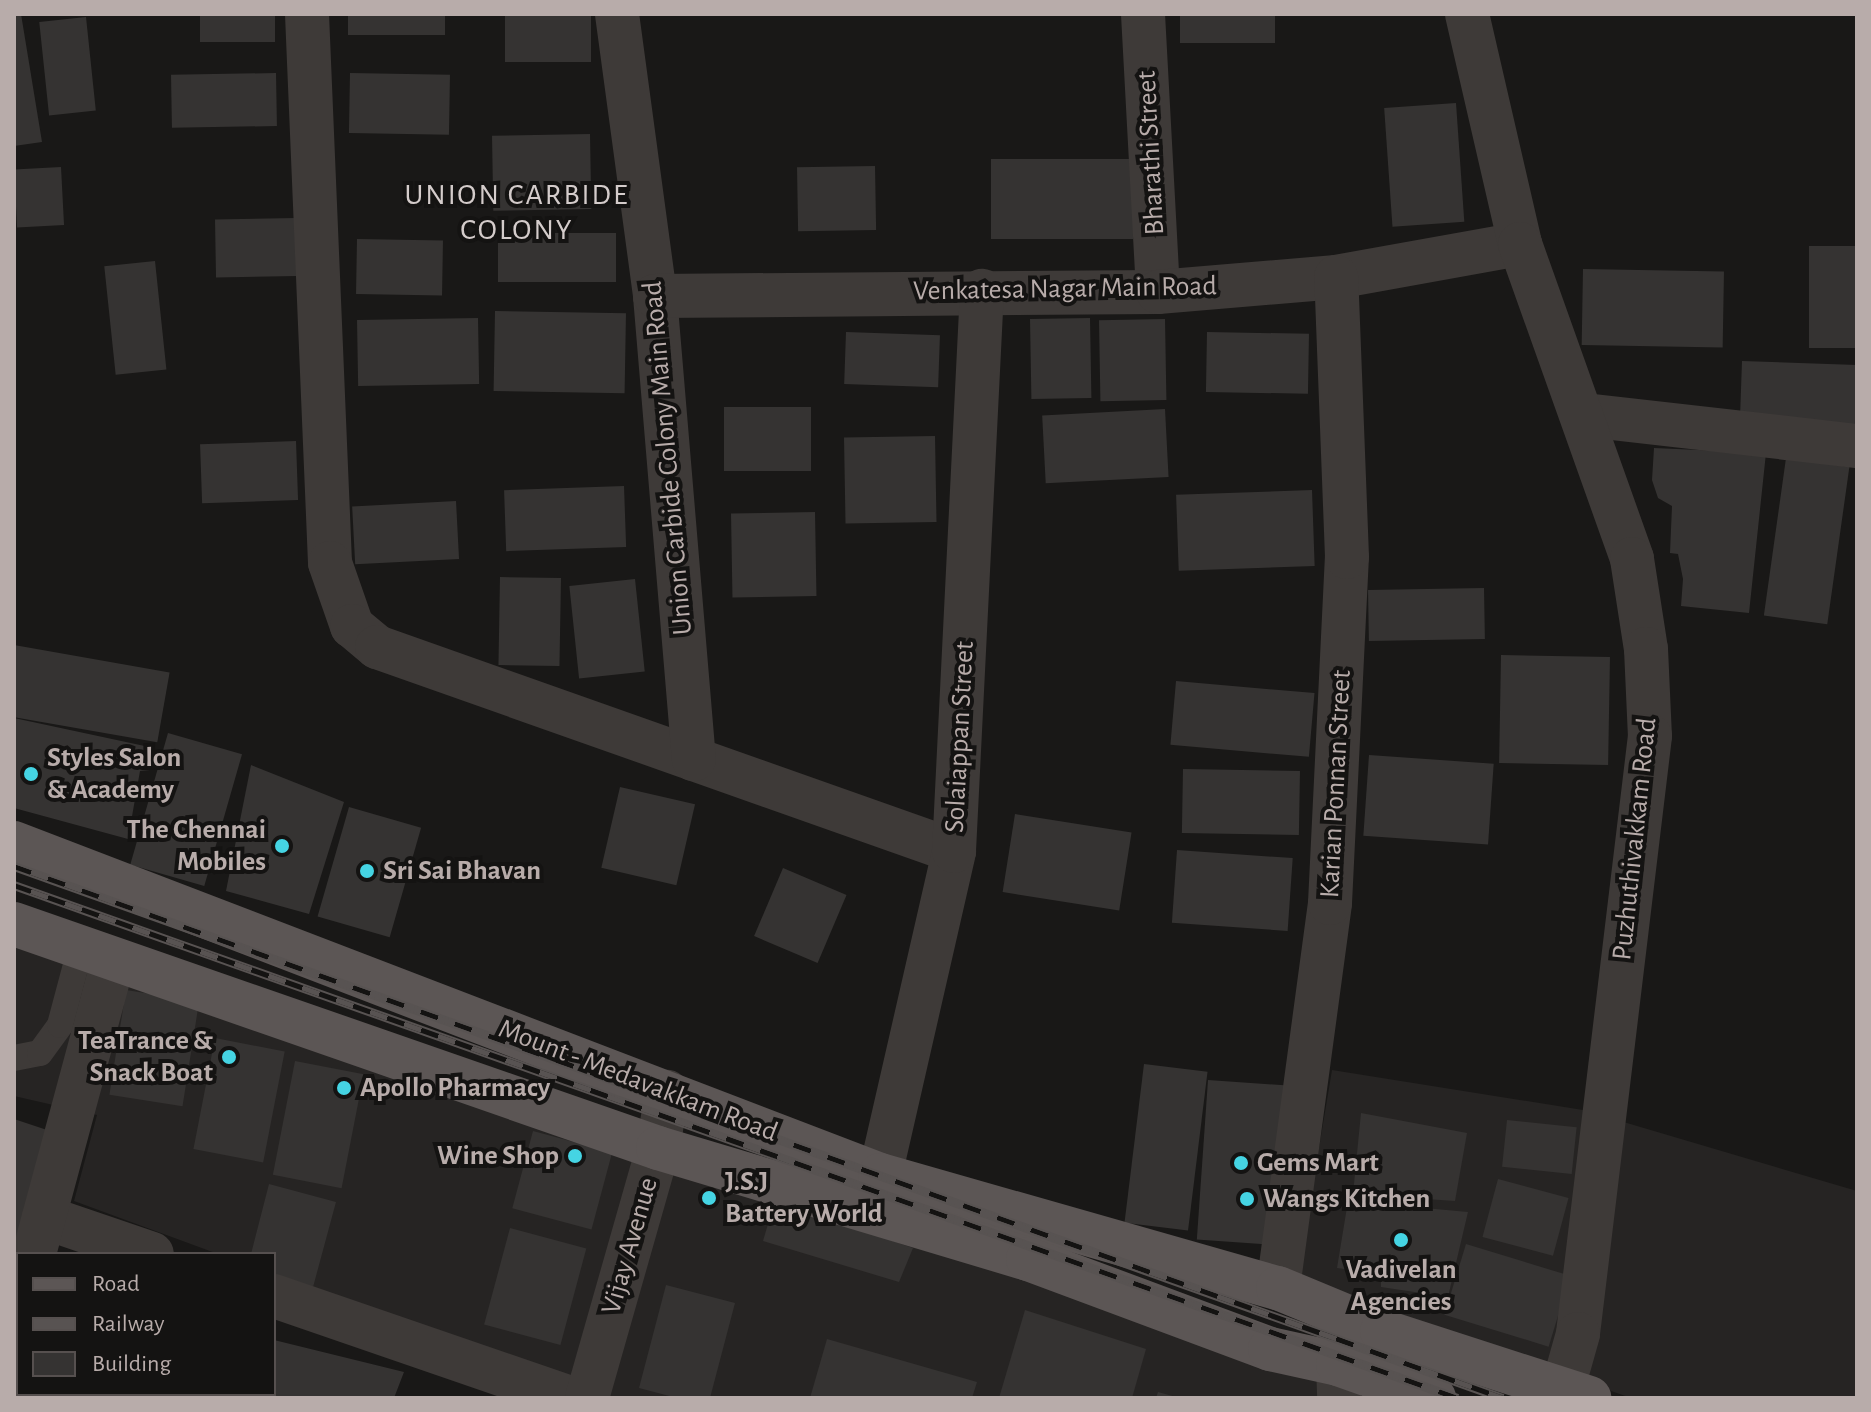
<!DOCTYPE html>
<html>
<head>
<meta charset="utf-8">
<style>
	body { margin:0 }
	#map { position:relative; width:1871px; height:1412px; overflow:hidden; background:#191817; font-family:"Alegreya Sans",sans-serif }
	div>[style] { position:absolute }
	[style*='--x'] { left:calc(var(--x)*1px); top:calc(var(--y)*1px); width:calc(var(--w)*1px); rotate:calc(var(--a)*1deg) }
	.built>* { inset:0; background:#262423 }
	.building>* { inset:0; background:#353332; transform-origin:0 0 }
	.service>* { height:26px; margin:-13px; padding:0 13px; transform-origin:13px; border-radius:13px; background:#3e3a38 }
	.minor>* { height:44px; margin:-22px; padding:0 22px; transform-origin:22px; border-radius:22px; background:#3e3a38 }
	.tertiary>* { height:44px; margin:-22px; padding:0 22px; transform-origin:22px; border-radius:22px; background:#3e3a38 }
	.primary>* { height:44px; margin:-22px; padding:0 22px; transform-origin:22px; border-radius:22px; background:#5c5655 }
	.rail>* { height:9px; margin-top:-4.5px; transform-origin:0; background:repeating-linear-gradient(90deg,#141312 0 18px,#585352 0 36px); box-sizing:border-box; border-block:2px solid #585352 }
	.dots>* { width:22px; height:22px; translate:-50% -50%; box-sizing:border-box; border:4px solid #141312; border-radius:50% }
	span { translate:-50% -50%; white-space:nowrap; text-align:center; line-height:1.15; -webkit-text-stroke:8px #141312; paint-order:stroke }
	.street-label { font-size:28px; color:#b8acaa }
	.poi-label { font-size:28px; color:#b8acaa; font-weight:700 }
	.left { translate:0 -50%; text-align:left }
	.right { translate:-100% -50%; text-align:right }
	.neighbourhood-label { font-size:30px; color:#d4cccb; letter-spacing:2px }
	.frame { position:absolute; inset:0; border:16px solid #b8acaa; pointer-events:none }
	.legend { position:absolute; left:16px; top:1252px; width:260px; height:144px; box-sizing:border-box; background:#141312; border:2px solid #56504f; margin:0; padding:10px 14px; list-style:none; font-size:24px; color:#b8acaa }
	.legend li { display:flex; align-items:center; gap:16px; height:40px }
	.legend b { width:40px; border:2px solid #56504f }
</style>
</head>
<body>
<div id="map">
	<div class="built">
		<i style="clip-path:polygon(14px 920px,1404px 1398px,612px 1398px,274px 1274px,274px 1254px,218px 1254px,74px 1201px,97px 1115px,14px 1096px)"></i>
		<i style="clip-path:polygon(1332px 1070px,1583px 1110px,1857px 1191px,1857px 1398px,1631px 1398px,1297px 1280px)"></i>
	</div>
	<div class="building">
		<i style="clip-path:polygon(14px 14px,21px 14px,42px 142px,14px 146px)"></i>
		<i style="left:200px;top:14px;width:75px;height:28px"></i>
		<i style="left:348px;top:14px;width:97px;height:21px"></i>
		<i style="left:505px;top:14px;width:86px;height:48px"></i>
		<i style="left:1180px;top:14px;width:95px;height:29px"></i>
		<i style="left:86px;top:17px;width:94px;height:47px;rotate:84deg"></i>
		<i style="left:276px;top:73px;width:53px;height:105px;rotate:89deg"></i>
		<i style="left:350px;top:73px;width:100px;height:60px;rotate:1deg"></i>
		<i style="left:1456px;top:103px;width:119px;height:72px;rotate:86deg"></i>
		<i style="left:590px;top:134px;width:75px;height:98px;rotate:89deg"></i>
		<i style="left:991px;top:159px;width:142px;height:80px"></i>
		<i style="left:875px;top:166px;width:64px;height:78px;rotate:89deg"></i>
		<i style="left:61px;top:167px;width:58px;height:47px;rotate:87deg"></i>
		<i style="left:296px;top:218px;width:58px;height:81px;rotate:89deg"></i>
		<i style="left:498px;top:233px;width:118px;height:49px"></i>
		<i style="left:357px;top:239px;width:86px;height:55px;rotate:1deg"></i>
		<i style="left:1809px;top:246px;width:48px;height:102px"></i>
		<i style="left:155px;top:261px;width:109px;height:51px;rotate:84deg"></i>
		<i style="left:1583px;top:269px;width:141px;height:76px;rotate:1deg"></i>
		<i style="left:495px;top:311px;width:131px;height:80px;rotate:1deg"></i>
		<i style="left:478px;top:318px;width:66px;height:121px;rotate:89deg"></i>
		<i style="left:1090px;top:318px;width:80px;height:60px;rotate:89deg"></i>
		<i style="left:1165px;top:319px;width:81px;height:66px;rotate:89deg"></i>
		<i style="left:846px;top:332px;width:94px;height:52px;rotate:2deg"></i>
		<i style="left:1207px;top:332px;width:102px;height:60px;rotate:1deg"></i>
		<i style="left:1742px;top:361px;width:115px;height:61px;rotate:2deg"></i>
		<i style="left:724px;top:407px;width:87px;height:64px"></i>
		<i style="left:1165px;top:409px;width:68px;height:123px;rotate:87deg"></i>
		<i style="left:935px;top:436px;width:86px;height:91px;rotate:89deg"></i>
		<i style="left:296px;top:441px;width:59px;height:96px;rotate:88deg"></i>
		<i style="clip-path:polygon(1654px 448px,1766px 453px,1749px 613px,1681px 606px,1683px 579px,1678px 554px,1670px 553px,1672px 506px,1658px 498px,1652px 480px)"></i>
		<i style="left:1786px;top:458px;width:64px;height:159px;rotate:8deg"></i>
		<i style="left:624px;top:486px;width:61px;height:120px;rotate:88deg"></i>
		<i style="left:1312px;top:490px;width:76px;height:136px;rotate:88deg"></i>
		<i style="left:456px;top:501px;width:58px;height:104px;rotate:87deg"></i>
		<i style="left:815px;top:512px;width:84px;height:84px;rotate:89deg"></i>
		<i style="left:500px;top:577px;width:61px;height:88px;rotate:1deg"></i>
		<i style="left:635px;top:579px;width:93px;height:66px;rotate:84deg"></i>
		<i style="left:1484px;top:588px;width:51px;height:116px;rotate:89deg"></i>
		<i style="left:14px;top:645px;width:158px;height:71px;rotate:10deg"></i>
		<i style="left:1501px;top:655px;width:109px;height:108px;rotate:1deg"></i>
		<i style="left:1176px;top:681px;width:139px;height:64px;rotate:5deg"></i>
		<i style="clip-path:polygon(14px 718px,154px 748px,150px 770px,140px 771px,128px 839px,14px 808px)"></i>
		<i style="left:168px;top:733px;width:77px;height:137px;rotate:16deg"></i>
		<i style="left:1369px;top:755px;width:125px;height:81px;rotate:4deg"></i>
		<i style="clip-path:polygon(251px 765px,344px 802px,309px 914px,226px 891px)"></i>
		<i style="left:1183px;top:769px;width:117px;height:64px;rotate:1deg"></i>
		<i style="left:620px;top:787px;width:77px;height:83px;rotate:13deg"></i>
		<i style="left:349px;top:807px;width:75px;height:114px;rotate:16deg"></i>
		<i style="left:1015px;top:814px;width:118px;height:79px;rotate:9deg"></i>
		<i style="left:1177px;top:850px;width:116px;height:73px;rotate:4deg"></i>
		<i style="left:783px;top:868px;width:69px;height:74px;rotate:23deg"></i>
		<i style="left:126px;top:990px;width:74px;height:106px;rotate:9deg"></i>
		<i style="left:215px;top:1038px;width:71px;height:113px;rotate:11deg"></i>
		<i style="left:295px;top:1061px;width:70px;height:116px;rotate:11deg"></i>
		<i style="left:1144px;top:1064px;width:64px;height:160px;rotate:7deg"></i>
		<i style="left:1208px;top:1080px;width:80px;height:160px;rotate:4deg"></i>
		<i style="clip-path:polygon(1361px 1113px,1467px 1133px,1455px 1201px,1353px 1194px)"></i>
		<i style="clip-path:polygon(14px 1119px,47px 1130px,14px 1254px)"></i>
		<i style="left:1507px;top:1120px;width:70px;height:47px;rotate:6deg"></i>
		<i style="left:533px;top:1131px;width:82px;height:80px;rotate:15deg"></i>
		<i style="left:1498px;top:1179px;width:73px;height:60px;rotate:15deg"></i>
		<i style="clip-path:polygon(269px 1184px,336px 1202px,309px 1302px,274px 1293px,274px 1254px,251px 1254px)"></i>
		<i style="clip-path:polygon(775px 1200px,913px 1248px,899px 1282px,763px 1241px)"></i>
		<i style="clip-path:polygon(1348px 1201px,1468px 1212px,1448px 1297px,1381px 1287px,1381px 1274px,1337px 1268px)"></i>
		<i style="left:510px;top:1228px;width:79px;height:100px;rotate:15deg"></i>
		<i style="left:1466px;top:1244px;width:109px;height:74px;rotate:17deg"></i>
		<i style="clip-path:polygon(666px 1285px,735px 1303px,710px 1398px,677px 1398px,639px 1388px)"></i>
		<i style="clip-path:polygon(1025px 1310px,1146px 1349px,1132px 1398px,999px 1398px)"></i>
		<i style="clip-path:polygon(18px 1327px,18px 1394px,100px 1398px,14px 1398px)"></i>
		<i style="clip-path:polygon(827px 1339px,977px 1382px,972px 1398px,810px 1398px)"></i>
		<i style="clip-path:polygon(274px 1340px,404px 1372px,394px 1398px,268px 1398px,274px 1394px)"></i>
		<i style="clip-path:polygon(1158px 1392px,1176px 1397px,1176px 1398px,1156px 1398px)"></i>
		<i style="left:122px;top:1394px;width:126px;height:4px"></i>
	</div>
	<div class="service">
		<i style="--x:14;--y:1058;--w:26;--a:-11"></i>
		<i style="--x:40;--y:1053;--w:34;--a:-54"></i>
		<i style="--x:60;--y:1025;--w:82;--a:-75.1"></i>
	</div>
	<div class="minor">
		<i style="--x:307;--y:14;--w:549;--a:87.6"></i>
		<i style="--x:330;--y:563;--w:67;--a:70.8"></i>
		<i style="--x:352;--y:626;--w:33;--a:40"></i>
		<i style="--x:377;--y:647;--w:612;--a:19.47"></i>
		<i style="--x:617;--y:14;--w:285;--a:82.3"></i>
		<i style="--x:655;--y:296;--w:465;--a:85.2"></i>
		<i style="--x:1143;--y:14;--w:278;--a:86.9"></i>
		<i style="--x:655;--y:296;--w:503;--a:-0.46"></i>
		<i style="--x:1158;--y:292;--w:179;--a:-4.8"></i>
		<i style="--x:1336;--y:277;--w:187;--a:-10.2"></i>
		<i style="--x:1585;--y:415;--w:274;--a:6.5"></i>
		<i style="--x:880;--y:1175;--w:332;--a:-77.1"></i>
		<i style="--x:954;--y:851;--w:561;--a:-87.14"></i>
		<i style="--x:44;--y:1217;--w:114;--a:18.9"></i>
		<i style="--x:34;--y:1254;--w:303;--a:-74.9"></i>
		<i style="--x:14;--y:1288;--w:4;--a:-27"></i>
		<i style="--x:1278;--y:1288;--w:388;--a:-82.3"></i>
		<i style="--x:1330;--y:903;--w:346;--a:-87.2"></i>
		<i style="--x:1347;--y:557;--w:280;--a:-92.2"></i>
		<i style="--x:274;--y:1296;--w:313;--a:19"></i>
		<i style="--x:1338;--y:1364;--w:34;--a:88"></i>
		<i style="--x:587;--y:1398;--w:260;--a:-74.1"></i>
		<i style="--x:658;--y:1148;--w:57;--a:-80.9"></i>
	</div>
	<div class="tertiary">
		<i style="--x:1467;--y:14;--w:236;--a:77"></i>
		<i style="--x:1520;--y:244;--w:334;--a:70.4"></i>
		<i style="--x:1632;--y:559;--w:91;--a:81.2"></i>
		<i style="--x:1646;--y:649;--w:87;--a:87.4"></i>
		<i style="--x:1650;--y:736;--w:602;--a:96.87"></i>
		<i style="--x:1578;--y:1334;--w:66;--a:105.7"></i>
	</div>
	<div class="primary">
		<i style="--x:14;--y:843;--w:927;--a:20.98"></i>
		<i style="--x:880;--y:1175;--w:414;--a:15.9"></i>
		<i style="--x:1278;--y:1288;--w:113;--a:22.5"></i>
		<i style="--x:1382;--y:1331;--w:218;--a:17.9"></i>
		<i style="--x:14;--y:924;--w:682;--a:19.18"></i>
		<i style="--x:658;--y:1148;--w:386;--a:16.7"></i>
		<i style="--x:1028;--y:1259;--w:258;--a:20.4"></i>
		<i style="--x:1270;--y:1349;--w:70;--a:12.4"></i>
		<i style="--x:1338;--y:1364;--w:102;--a:19.5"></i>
	</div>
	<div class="rail">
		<i style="--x:14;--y:866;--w:1581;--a:19.66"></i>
		<i style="--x:14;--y:885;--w:1532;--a:19.56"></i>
	</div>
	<div class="dots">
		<i style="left:31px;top:774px;background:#45d4e3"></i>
		<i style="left:282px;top:846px;background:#45d4e3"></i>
		<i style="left:367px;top:871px;background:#45d4e3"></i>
		<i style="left:229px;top:1057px;background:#45d4e3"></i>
		<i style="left:344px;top:1088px;background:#45d4e3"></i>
		<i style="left:575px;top:1156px;background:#45d4e3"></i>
		<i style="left:1241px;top:1163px;background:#45d4e3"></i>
		<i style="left:709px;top:1198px;background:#45d4e3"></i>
		<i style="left:1247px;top:1199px;background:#45d4e3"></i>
		<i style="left:1401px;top:1240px;background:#45d4e3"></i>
	</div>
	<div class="street-label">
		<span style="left:1151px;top:153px;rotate:-93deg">Bharathi Street</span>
		<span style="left:1065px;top:289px;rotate:-1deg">Venkatesa Nagar Main Road</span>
		<span style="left:668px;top:458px;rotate:-95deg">Union Carbide Colony Main Road</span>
		<span style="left:960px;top:737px;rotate:-87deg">Solaiappan Street</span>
		<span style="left:1336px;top:784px;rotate:-87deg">Karian Ponnan Street</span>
		<span style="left:1635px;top:839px;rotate:-84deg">Puzhuthivakkam Road</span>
		<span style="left:638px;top:1081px;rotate:21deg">Mount - Medavakkam Road</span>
		<span style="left:630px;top:1246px;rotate:-74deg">Vijay Avenue</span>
	</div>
	<div class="poi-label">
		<span class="left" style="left:47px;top:774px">Styles Salon<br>&amp; Academy</span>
		<span class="right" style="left:266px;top:846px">The Chennai<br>Mobiles</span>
		<span class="left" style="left:383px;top:871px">Sri Sai Bhavan</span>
		<span class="right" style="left:213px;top:1057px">TeaTrance &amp;<br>Snack Boat</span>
		<span class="left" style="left:360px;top:1088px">Apollo Pharmacy</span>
		<span class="right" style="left:559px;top:1156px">Wine Shop</span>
		<span class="left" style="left:1257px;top:1163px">Gems Mart</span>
		<span class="left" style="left:725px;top:1198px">J.S.J<br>Battery World</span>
		<span class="left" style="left:1263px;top:1199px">Wangs Kitchen</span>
		<span style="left:1401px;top:1286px">Vadivelan<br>Agencies</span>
	</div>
	<div class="neighbourhood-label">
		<span style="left:517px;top:212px">UNION CARBIDE<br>COLONY</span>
	</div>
	<div class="frame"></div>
	<ul class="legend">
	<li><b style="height:10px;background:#5c5655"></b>Road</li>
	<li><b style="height:10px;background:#585352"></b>Railway</li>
	<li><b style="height:22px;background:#353332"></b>Building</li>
	</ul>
</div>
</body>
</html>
